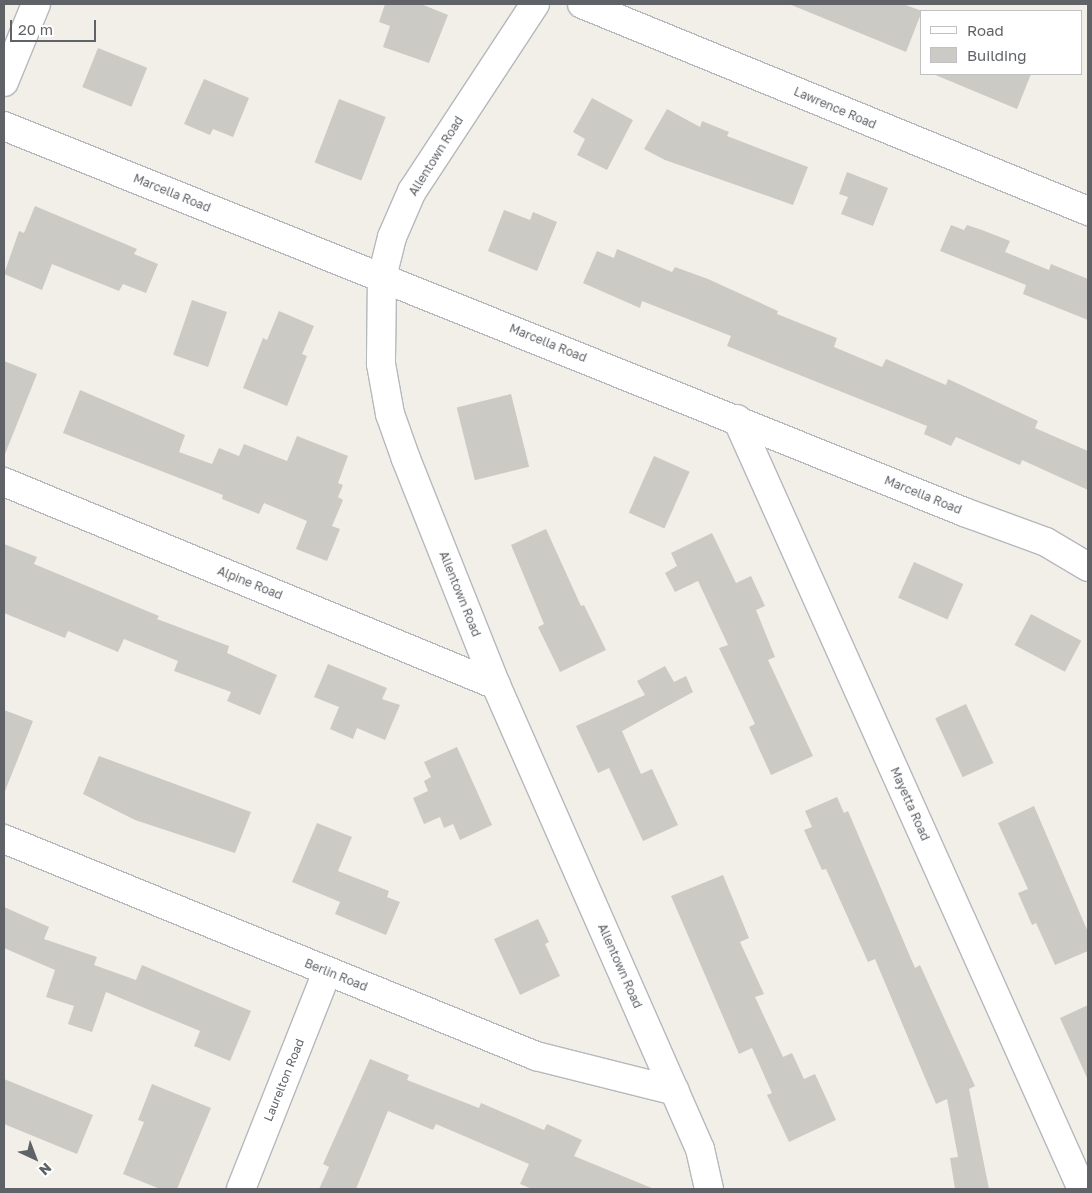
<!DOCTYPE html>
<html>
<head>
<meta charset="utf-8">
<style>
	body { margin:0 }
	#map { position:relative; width:1092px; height:1193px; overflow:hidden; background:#f1efe8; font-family:"Golos Text",sans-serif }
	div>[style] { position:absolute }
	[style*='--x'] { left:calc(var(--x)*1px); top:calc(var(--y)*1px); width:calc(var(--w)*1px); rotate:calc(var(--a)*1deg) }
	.building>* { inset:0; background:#cccac5; transform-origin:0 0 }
	.roads { filter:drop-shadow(1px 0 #b5b8bc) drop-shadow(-1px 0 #b5b8bc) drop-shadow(0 1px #b5b8bc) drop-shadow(0 -1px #b5b8bc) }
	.minor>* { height:28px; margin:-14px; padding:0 14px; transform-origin:14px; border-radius:14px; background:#fff }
	.tertiary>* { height:28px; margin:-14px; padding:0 14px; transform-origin:14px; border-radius:14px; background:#fff }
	span { translate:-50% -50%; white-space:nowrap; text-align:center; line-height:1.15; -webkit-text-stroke:4.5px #fff; paint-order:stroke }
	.street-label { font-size:12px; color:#5f6368 }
	.frame { position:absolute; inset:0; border:5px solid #5f6368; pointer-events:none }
	.legend { position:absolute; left:920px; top:10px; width:162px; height:65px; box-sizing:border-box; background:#fff; border:1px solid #bfc1c3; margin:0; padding:6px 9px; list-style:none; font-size:15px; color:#5f6368 }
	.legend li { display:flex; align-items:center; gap:10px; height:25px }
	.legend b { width:25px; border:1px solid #bfc1c3 }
	.north { position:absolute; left:10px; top:1133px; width:50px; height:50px; -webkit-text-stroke:4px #fff; paint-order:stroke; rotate:137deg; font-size:14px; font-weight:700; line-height:20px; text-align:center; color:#5f6368 }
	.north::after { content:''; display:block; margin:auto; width:18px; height:22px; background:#5f6368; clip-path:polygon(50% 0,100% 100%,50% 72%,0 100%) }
	.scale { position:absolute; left:10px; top:20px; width:86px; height:22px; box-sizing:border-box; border:2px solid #5f6368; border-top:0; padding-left:6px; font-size:15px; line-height:18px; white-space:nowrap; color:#5f6368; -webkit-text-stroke:4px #fff; paint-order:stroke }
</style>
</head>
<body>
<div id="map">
	<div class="building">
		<i style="clip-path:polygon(385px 4px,421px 4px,448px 15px,429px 63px,383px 47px,390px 26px,379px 22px)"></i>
		<i style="clip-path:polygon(789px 4px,903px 4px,922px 11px,906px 52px)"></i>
		<i style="left:98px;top:48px;width:53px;height:42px;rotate:22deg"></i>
		<i style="clip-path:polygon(933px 74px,1031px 74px,1017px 109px)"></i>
		<i style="clip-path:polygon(204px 79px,249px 98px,233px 137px,213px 129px,210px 135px,184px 124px)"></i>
		<i style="clip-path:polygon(592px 98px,633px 120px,607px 170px,577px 155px,585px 139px,573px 132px)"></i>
		<i style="left:339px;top:99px;width:50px;height:68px;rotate:21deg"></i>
		<i style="clip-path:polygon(667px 109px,700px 127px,702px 121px,729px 132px,727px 136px,808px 167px,793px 205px,665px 160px,644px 149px)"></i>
		<i style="clip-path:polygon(847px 172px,888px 188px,873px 226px,841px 214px,848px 197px,839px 194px)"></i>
		<i style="clip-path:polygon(35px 206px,137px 249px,134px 254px,158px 264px,146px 293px,123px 284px,119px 291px,52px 264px,42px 290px,4px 274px,19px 231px,24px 233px)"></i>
		<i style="clip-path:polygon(504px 210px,530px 220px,533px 212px,557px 222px,537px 271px,488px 251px)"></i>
		<i style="clip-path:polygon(951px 225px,964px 230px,967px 225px,982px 230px,1010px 241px,1005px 252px,1049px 270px,1051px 264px,1088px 279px,1088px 320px,1023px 294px,1026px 285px,940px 251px)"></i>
		<i style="clip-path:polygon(617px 249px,672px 272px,675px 267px,708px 279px,778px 311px,777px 314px,837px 338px,834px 347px,882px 367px,886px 359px,946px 385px,948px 379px,1038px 421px,1035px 428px,1088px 451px,1088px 490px,1022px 460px,1020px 465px,956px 437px,951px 446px,924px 434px,927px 426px,727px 346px,731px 336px,642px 301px,640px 308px,583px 283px,597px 251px,614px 258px)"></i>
		<i style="left:192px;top:300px;width:37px;height:58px;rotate:19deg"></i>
		<i style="clip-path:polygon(279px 311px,314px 326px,302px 354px,307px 356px,287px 406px,243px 388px,263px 338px,267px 340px)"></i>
		<i style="clip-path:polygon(4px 361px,37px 374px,5px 454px,4px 454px)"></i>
		<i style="clip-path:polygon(80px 390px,185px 435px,179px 452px,212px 464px,219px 448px,239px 456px,244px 444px,287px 461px,297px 436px,348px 456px,338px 483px,343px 485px,338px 497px,343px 500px,332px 526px,340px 529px,327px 561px,296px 549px,307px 521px,264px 503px,259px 514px,222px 499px,223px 495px,63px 433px)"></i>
		<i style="left:511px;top:394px;width:75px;height:56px;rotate:76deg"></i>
		<i style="left:654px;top:456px;width:39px;height:62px;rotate:24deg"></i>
		<i style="clip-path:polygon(546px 529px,581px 606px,584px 605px,606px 650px,560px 672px,538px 627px,544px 624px,511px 545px)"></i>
		<i style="clip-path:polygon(712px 533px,736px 583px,751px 576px,765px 606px,756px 610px,775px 657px,768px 660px,813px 756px,771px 775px,749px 727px,755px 724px,719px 648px,728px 645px,698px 581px,675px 592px,665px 573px,677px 566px,671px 553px)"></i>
		<i style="clip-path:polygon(4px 544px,37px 557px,34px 564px,159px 616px,157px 619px,229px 646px,227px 653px,277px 675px,260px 715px,227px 701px,231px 692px,174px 671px,178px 661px,124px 639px,118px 652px,68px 631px,65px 638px,4px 613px)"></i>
		<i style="left:914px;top:562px;width:54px;height:39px;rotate:24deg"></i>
		<i style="left:1031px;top:614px;width:57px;height:35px;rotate:28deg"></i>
		<i style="clip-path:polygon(328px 664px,387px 688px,382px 699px,400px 705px,385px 740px,357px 728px,353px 739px,330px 729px,339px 707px,314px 697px)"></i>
		<i style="clip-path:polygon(665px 666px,674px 682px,686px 676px,693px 692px,622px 731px,641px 774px,652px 769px,678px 825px,643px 841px,609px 768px,598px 773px,576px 726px,645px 695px,637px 681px)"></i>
		<i style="left:966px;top:704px;width:65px;height:34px;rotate:65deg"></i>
		<i style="clip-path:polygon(4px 710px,33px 721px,5px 791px,4px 791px)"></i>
		<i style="clip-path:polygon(457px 747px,492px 825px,460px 840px,453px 824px,444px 828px,440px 817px,424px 824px,413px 798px,428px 791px,424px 781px,431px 777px,424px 762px)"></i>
		<i style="clip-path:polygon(99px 756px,251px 812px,235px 853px,135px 820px,83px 794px)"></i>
		<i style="clip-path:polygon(837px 797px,844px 813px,848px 811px,915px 968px,920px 965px,975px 1086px,969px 1089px,989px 1189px,955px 1189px,950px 1158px,958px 1157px,947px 1099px,936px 1104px,875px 959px,868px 962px,826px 869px,822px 870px,804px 830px,812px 827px,805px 811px)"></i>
		<i style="clip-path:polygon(1034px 806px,1088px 932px,1088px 951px,1055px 965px,1036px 923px,1032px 925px,1018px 893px,1028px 889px,998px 823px)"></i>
		<i style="clip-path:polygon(317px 823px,352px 837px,338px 871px,389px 891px,387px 897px,400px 902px,386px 935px,335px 914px,340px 902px,292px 882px)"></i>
		<i style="clip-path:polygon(723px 875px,749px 938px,740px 942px,764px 994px,755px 997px,783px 1057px,792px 1053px,804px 1079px,815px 1074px,836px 1120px,789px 1142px,767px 1095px,772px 1093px,752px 1048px,739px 1054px,671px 896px)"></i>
		<i style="clip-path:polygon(4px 907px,49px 927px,44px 939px,97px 957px,94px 965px,136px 980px,142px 965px,251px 1011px,230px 1061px,194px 1046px,200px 1031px,106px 992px,92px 1032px,68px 1024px,74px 1006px,46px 997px,55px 970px,4px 948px)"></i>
		<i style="clip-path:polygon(538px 919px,549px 942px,545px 944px,560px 976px,520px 995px,494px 939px)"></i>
		<i style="clip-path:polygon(1088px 1005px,1088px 1080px,1060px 1018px)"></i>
		<i style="clip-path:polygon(370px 1059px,409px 1075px,407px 1080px,479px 1108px,481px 1103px,544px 1130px,547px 1124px,582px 1140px,574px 1156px,654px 1189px,532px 1189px,520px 1184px,529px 1164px,436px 1124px,433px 1130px,388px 1111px,356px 1189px,319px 1189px,329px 1167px,323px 1164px)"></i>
		<i style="clip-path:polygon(4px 1079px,93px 1115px,77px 1154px,4px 1124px)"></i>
		<i style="clip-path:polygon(152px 1084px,211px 1108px,177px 1189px,160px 1189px,123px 1174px,144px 1122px,138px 1120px)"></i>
	</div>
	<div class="roads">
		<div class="minor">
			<i style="--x:582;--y:4;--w:547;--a:22.25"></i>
			<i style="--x:4;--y:82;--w:84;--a:-67.7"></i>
			<i style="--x:4;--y:126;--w:1035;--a:21.9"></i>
			<i style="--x:964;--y:512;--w:87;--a:20.1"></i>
			<i style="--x:1046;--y:542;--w:49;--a:30.8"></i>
			<i style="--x:737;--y:419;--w:844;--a:65.87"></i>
			<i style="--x:4;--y:482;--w:532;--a:22.42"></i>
			<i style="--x:4;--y:839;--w:575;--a:22.19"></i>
			<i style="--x:536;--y:1056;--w:143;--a:14.1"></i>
			<i style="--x:241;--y:1189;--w:233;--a:-68.4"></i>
		</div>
		<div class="tertiary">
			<i style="--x:535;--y:4;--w:224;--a:123.3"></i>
			<i style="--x:412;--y:191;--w:50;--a:113.5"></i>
			<i style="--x:392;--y:237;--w:41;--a:104"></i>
			<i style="--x:382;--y:277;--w:87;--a:90.7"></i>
			<i style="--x:381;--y:364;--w:51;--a:79.8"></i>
			<i style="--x:390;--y:414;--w:48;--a:70.4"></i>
			<i style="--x:406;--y:459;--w:243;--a:68.3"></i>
			<i style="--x:496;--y:685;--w:507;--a:66.27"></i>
			<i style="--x:700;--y:1149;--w:41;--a:77.3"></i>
		</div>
	</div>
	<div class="street-label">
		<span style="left:835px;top:108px;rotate:23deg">Lawrence Road</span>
		<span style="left:436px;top:156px;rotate:-58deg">Allentown Road</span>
		<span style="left:172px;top:193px;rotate:22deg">Marcella Road</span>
		<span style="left:548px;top:343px;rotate:22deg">Marcella Road</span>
		<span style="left:923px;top:495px;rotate:22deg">Marcella Road</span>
		<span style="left:250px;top:583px;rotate:22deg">Alpine Road</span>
		<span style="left:460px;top:594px;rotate:68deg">Allentown Road</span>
		<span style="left:910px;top:804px;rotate:66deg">Mayetta Road</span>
		<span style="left:620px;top:966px;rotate:66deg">Allentown Road</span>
		<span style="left:336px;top:975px;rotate:22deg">Berlin Road</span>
		<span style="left:284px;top:1080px;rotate:-68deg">Laurelton Road</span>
	</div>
	<div class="frame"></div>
	<ul class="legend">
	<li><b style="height:6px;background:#fff"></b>Road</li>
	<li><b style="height:14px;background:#cccac5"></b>Building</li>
	</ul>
	<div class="north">N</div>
	<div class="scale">20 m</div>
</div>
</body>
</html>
